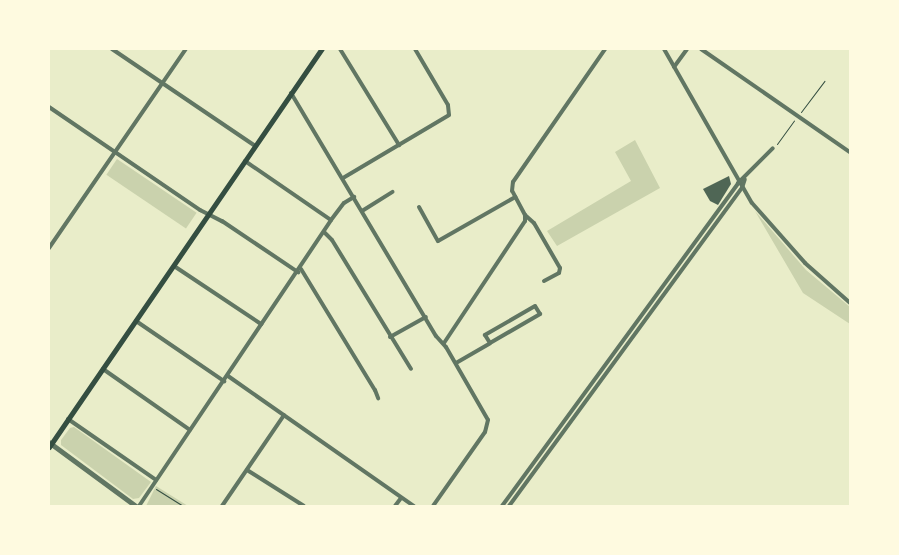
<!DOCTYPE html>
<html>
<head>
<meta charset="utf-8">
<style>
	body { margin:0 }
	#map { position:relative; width:899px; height:555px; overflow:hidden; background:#e9edc9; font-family:Karla,sans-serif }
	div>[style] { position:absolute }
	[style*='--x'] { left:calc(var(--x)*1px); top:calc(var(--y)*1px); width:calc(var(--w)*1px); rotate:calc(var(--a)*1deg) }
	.green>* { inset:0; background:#cad2ad; transform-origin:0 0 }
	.building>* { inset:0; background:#4f6655 }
	.path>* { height:1px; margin:-0.5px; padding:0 0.5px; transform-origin:0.5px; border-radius:0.5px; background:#344e41 }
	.minor>* { height:4px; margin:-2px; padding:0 2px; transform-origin:2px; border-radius:2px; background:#617663 }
	.tertiary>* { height:4.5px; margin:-2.25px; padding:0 2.25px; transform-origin:2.25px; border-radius:2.25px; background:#617663 }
	.secondary>* { height:5px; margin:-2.5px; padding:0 2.5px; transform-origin:2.5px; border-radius:2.5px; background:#344e41 }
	span { translate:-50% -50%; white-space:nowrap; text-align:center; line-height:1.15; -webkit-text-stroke:5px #fefae0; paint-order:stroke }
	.frame { position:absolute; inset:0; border:50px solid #fefae0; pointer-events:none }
</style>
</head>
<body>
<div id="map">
	<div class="green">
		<i style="clip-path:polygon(635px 140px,660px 188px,557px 246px,547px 231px,631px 181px,615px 152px)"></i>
		<i style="left:117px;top:159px;width:96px;height:19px;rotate:34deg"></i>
		<i style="clip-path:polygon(755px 211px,806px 270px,850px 307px,850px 324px,803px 293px)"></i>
		<i style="clip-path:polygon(74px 427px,151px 482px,139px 498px,133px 499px,61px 445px,61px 440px,70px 428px)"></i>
		<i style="clip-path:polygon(156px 486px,188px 506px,146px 506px)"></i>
	</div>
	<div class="building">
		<i style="clip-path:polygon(729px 176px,731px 184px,718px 205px,710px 201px,703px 189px)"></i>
	</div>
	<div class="path">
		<i style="--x:801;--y:112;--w:39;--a:-53"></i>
		<i style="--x:777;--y:144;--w:29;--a:-54"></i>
		<i style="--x:156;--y:489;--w:32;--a:32"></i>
	</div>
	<div class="minor">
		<i style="--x:112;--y:49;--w:173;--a:34.1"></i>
		<i style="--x:340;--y:49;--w:113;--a:58.4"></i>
		<i style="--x:664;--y:49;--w:177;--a:60.3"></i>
		<i style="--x:752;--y:203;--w:80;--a:48.5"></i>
		<i style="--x:805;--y:263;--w:60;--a:41.6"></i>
		<i style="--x:701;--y:49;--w:181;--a:34.7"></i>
		<i style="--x:674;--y:67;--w:22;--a:-54"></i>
		<i style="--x:291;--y:93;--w:283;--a:59.2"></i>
		<i style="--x:436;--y:336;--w:15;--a:48"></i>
		<i style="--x:446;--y:347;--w:84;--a:60.1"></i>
		<i style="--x:488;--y:420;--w:12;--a:104"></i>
		<i style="--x:485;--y:432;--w:90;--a:125.1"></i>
		<i style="--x:49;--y:107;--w:183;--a:34.3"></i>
		<i style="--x:200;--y:210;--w:25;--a:27"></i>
		<i style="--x:222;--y:221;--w:92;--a:33.9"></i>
		<i style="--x:245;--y:161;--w:104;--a:34.5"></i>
		<i style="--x:343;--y:178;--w:123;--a:-30.7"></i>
		<i style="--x:449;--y:115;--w:10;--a:-96"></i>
		<i style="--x:448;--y:105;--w:65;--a:-120.5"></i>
		<i style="--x:419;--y:207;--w:39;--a:61"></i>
		<i style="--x:438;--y:241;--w:89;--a:-29.7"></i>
		<i style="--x:362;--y:211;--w:36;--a:-32"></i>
		<i style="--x:525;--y:215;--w:12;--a:42"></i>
		<i style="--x:534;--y:223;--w:52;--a:60"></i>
		<i style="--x:560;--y:268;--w:5;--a:101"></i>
		<i style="--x:559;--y:273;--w:17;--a:152"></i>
		<i style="--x:324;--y:232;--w:11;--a:45"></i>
		<i style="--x:332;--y:240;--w:151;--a:58.5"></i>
		<i style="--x:49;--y:248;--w:242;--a:-55.5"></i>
		<i style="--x:174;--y:266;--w:105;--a:33.7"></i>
		<i style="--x:301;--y:269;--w:142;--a:58.6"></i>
		<i style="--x:375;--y:390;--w:9;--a:69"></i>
		<i style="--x:136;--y:321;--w:107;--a:34.3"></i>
		<i style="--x:390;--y:337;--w:41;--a:-29.1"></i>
		<i style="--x:444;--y:343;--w:146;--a:-56.4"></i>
		<i style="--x:525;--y:221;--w:6;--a:-90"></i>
		<i style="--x:525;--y:215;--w:27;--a:-118"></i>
		<i style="--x:512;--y:191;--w:9;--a:-84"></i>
		<i style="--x:513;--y:182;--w:162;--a:-55.3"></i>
		<i style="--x:456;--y:363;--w:39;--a:-30"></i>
		<i style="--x:490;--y:343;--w:58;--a:-30.1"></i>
		<i style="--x:540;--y:314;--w:9;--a:-122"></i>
		<i style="--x:535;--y:306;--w:58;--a:149.9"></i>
		<i style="--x:485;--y:335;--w:9;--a:58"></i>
		<i style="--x:103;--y:369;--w:106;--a:35"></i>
		<i style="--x:228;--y:376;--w:227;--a:35"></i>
		<i style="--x:68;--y:419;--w:107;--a:34.7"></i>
		<i style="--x:247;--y:470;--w:67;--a:32.3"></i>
		<i style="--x:139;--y:506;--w:344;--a:-56.1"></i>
		<i style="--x:331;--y:220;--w:21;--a:-53"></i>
		<i style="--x:344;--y:203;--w:12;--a:-31"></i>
		<i style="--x:222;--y:506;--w:110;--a:-55.7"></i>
		<i style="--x:395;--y:506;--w:10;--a:-53"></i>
		<i style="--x:502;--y:506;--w:400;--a:-53.8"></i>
		<i style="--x:738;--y:183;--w:49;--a:-45"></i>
		<i style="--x:509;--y:506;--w:394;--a:-53.8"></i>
		<i style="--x:742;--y:188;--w:9;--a:-72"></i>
	</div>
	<div class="tertiary">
		<i style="--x:49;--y:442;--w:108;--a:36.3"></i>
	</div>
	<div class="secondary">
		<i style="--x:49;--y:447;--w:483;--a:-55.6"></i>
	</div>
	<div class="frame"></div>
</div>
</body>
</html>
